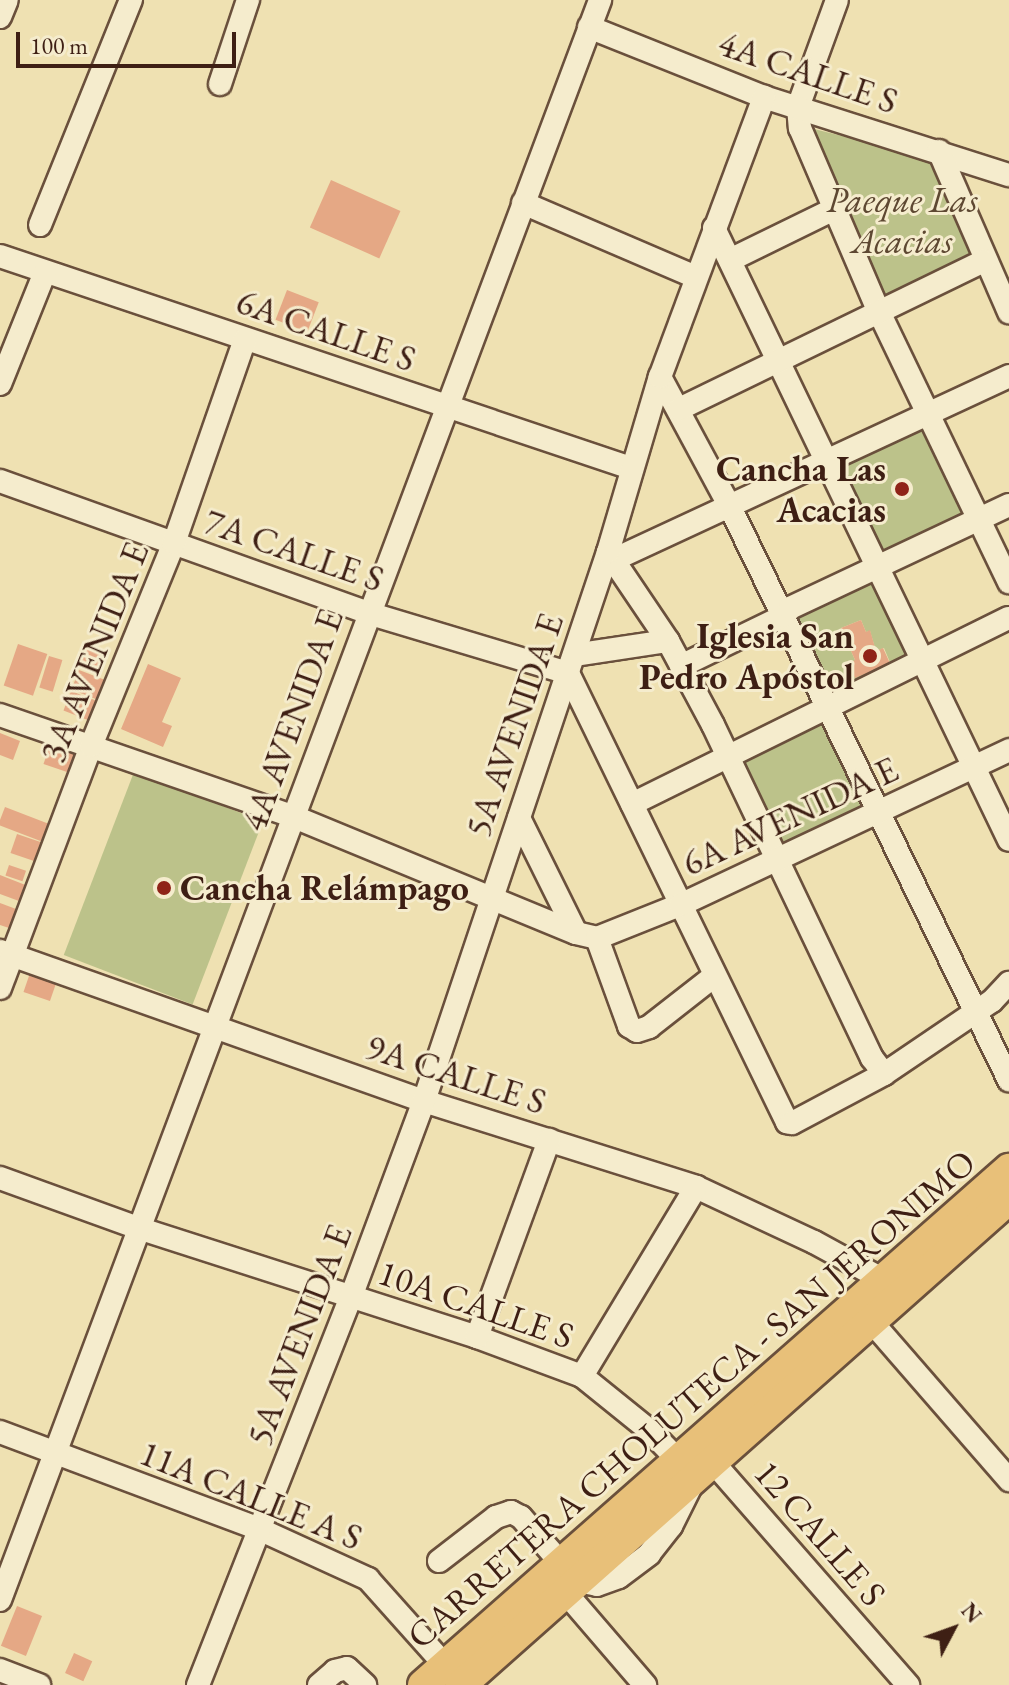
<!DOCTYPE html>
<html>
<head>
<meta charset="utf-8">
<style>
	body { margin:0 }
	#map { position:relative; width:1009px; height:1685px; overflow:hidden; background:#efe1b2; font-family:"EB Garamond",serif }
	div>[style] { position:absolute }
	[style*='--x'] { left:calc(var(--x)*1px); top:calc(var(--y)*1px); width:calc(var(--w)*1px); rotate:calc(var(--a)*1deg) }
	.green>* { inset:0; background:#bcc28a; transform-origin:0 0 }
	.building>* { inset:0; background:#e5a885; transform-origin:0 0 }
	.roads { filter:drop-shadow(2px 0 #6a503c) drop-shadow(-2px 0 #6a503c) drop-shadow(0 2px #6a503c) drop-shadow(0 -2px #6a503c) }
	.minor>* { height:22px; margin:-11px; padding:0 11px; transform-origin:11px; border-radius:11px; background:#f5eccd }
	.highway>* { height:30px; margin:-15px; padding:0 15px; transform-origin:15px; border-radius:15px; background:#e8c079 }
	.dots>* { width:22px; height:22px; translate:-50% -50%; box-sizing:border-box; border:4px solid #f5eccd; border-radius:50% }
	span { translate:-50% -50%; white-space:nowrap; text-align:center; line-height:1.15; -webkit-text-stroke:6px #f5eccd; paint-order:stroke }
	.street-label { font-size:36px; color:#3e1f14 }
	.park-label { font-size:36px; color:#5e4832; font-style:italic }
	.poi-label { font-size:36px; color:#3e1f14; font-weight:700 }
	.right { translate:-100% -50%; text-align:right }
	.left { translate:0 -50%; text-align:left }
	.north { position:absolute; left:913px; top:1589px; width:80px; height:80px; -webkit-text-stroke:6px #f5eccd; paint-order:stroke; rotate:49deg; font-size:22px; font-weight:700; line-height:32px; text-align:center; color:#3e1f14 }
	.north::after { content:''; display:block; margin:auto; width:28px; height:36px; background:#3e1f14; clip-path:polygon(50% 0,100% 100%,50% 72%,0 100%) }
	.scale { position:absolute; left:16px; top:32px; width:220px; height:36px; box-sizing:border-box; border:4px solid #3e1f14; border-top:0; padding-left:10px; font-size:24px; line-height:28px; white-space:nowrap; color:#3e1f14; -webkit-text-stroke:6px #f5eccd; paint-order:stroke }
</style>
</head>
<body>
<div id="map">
	<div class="green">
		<i style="clip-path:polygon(810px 128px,927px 157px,975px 261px,881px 298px)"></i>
		<i style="left:924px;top:426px;width:96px;height:93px;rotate:65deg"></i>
		<i style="clip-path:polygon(878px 570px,920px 660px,894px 672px,884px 648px,876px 651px,870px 631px,866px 632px,861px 620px,841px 628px,855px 660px,870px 672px,874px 682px,829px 704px,791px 618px)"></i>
		<i style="left:823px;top:716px;width:97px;height:97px;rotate:64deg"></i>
		<i style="left:134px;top:772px;width:138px;height:196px;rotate:21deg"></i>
	</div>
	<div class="building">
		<i style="left:331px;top:180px;width:76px;height:52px;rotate:24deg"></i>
		<i style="left:287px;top:290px;width:34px;height:32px;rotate:21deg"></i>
		<i style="clip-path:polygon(861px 620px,866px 632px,870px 630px,876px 651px,883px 648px,894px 672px,874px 682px,870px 672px,855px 678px,849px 663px,855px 660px,841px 628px)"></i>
		<i style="left:83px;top:643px;width:26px;height:17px;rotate:21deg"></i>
		<i style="left:18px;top:644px;width:31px;height:44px;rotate:19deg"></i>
		<i style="left:49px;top:656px;width:14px;height:33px;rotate:17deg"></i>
		<i style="clip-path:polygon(148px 664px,181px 678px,162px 722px,172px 726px,163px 747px,121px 729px)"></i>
		<i style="left:79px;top:670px;width:28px;height:21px;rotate:21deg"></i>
		<i style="left:71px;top:691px;width:28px;height:21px;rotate:21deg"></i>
		<i style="clip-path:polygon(0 733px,20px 741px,13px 760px,0 755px)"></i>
		<i style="left:50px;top:745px;width:28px;height:20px;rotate:19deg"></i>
		<i style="left:5px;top:807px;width:48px;height:19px;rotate:21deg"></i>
		<i style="left:17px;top:834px;width:28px;height:20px;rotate:19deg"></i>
		<i style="left:9px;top:865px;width:18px;height:11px;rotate:19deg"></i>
		<i style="clip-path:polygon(0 875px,33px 888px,27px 904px,0 894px)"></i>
		<i style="clip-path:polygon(0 903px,16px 909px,9px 928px,0 925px)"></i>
		<i style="left:30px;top:973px;width:28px;height:20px;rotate:19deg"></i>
		<i style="left:17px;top:1606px;width:27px;height:43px;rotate:22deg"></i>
		<i style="left:74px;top:1653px;width:20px;height:22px;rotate:24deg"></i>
	</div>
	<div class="roads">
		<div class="minor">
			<i style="--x:837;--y:0;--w:114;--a:110"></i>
			<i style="--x:798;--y:107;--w:21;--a:85"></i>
			<i style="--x:800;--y:128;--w:200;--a:66.8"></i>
			<i style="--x:879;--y:312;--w:300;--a:64.3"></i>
			<i style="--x:0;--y:17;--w:18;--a:-68"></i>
			<i style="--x:589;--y:27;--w:188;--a:21.8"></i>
			<i style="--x:764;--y:97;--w:257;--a:17.7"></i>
			<i style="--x:220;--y:84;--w:89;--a:-71.6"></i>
			<i style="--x:939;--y:151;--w:176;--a:66.5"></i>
			<i style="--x:523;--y:203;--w:188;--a:23.2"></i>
			<i style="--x:40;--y:225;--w:243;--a:-68"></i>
			<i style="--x:714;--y:228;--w:679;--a:64.26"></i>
			<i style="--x:0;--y:256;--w:666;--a:18.57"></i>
			<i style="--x:730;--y:260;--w:114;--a:-26.1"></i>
			<i style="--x:660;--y:377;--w:145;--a:61.7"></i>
			<i style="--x:729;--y:505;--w:640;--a:64.04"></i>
			<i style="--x:0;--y:384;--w:121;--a:-68.1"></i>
			<i style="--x:679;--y:409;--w:339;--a:-25.9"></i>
			<i style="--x:0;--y:481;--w:391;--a:19.7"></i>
			<i style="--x:368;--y:613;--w:209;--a:16.7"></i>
			<i style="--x:568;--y:673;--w:500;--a:64"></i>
			<i style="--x:787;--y:1122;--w:5;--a:11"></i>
			<i style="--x:792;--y:1123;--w:104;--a:-28"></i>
			<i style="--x:884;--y:1074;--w:130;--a:-34.1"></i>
			<i style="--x:992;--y:1001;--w:25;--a:-47"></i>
			<i style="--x:608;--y:552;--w:107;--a:56"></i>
			<i style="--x:668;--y:641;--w:95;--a:61.8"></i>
			<i style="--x:713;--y:725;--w:369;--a:64.5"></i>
			<i style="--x:872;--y:1058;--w:20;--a:53"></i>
			<i style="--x:613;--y:560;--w:437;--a:-24.9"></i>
			<i style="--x:574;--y:655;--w:95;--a:-8.5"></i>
			<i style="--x:681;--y:666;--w:114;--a:-25.9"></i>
			<i style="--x:784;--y:616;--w:10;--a:-53"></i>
			<i style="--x:790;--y:608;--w:242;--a:-25.2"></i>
			<i style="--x:0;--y:715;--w:309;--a:19.1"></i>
			<i style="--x:292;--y:816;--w:307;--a:22.4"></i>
			<i style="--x:576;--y:933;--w:22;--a:13"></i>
			<i style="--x:632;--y:804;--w:420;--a:-26.3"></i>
			<i style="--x:519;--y:818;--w:128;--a:63.6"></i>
			<i style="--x:597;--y:938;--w:89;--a:-21.7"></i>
			<i style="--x:680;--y:905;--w:364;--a:-25.2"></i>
			<i style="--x:597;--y:938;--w:94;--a:70"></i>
			<i style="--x:629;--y:1026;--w:9;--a:32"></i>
			<i style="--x:637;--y:1031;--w:13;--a:-18"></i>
			<i style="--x:649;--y:1027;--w:83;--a:-38.1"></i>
			<i style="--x:0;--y:951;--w:450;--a:19.5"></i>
			<i style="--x:424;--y:1101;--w:285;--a:17.5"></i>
			<i style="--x:696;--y:1187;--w:130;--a:25"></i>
			<i style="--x:814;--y:1242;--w:77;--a:28.6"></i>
			<i style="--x:0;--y:988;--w:259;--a:-69.4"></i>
			<i style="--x:91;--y:746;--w:219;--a:-67.8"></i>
			<i style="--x:174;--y:543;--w:216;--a:-70.8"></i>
			<i style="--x:0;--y:1178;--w:147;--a:19.9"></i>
			<i style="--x:138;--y:1228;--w:356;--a:17.8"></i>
			<i style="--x:477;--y:1337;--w:112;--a:20.4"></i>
			<i style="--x:582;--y:1376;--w:86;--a:38.9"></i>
			<i style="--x:649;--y:1430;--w:42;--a:46"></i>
			<i style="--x:871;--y:1321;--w:211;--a:49"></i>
			<i style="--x:477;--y:1337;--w:210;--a:-69.9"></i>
			<i style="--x:582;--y:1376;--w:221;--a:-58.9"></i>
			<i style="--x:0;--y:1432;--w:277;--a:20.5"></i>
			<i style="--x:259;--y:1529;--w:120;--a:24.6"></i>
			<i style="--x:368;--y:1579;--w:115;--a:48.2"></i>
			<i style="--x:712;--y:1461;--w:298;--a:48.8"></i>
			<i style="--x:439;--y:1561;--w:72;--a:-37.7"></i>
			<i style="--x:496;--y:1517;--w:16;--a:-18"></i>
			<i style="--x:511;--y:1512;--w:11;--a:27"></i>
			<i style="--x:521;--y:1517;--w:61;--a:49"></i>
			<i style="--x:561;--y:1563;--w:29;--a:82"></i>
			<i style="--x:565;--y:1592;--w:123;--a:49.3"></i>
			<i style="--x:577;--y:1581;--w:20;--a:11"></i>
			<i style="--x:597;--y:1585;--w:23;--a:-20"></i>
			<i style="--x:619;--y:1577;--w:38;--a:-37"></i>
			<i style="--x:649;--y:1554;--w:36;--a:-52"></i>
			<i style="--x:671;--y:1526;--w:42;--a:-63.4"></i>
			<i style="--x:0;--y:1600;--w:1709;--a:-69.44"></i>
			<i style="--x:0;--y:1670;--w:42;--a:21"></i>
			<i style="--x:198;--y:1685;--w:417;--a:-68.5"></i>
			<i style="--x:351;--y:1297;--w:209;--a:-69.6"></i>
			<i style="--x:424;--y:1101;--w:579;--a:-71.47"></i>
			<i style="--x:608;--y:552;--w:183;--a:-73.5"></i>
			<i style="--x:660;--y:377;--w:299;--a:-69.6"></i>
			<i style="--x:319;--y:1685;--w:21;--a:-41"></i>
			<i style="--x:335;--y:1671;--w:12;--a:-14"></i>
			<i style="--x:347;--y:1668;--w:25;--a:43"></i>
		</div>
		<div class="highway">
			<i style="--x:423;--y:1685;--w:781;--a:-41.37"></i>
			<i style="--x:461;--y:1685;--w:732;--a:-41.57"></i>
		</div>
	</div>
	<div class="dots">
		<i style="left:902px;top:489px;background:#8f2418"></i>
		<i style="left:870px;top:656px;background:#8f2418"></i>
		<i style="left:164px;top:888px;background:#8f2418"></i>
	</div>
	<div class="street-label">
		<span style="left:808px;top:72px;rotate:19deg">4A CALLE S</span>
		<span style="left:326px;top:330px;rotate:19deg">6A CALLE S</span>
		<span style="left:294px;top:550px;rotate:19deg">7A CALLE S</span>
		<span style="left:94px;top:652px;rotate:-68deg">3A AVENIDA E</span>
		<span style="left:292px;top:720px;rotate:-70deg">4A AVENIDA E</span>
		<span style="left:514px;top:725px;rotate:-71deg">5A AVENIDA E</span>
		<span style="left:790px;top:816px;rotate:-25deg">6A AVENIDA E</span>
		<span style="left:456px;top:1074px;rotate:18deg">9A CALLE S</span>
		<span style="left:476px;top:1304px;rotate:19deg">10A CALLE S</span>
		<span style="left:299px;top:1335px;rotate:-69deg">5A AVENIDA E</span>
		<span style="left:691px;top:1399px;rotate:-41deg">CARRETERA CHOLUTECA - SAN JERONIMO</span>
		<span style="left:251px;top:1495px;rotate:22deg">11A CALLE A S</span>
		<span style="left:820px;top:1533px;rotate:49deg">12 CALLE S</span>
	</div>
	<div class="park-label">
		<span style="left:902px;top:220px">Paeque Las<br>Acacias</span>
	</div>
	<div class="poi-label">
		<span class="right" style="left:886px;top:489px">Cancha Las<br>Acacias</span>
		<span class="right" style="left:854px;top:656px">Iglesia San<br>Pedro Apóstol</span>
		<span class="left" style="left:180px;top:888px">Cancha Relámpago</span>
	</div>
	<div class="north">N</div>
	<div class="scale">100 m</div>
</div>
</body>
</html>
